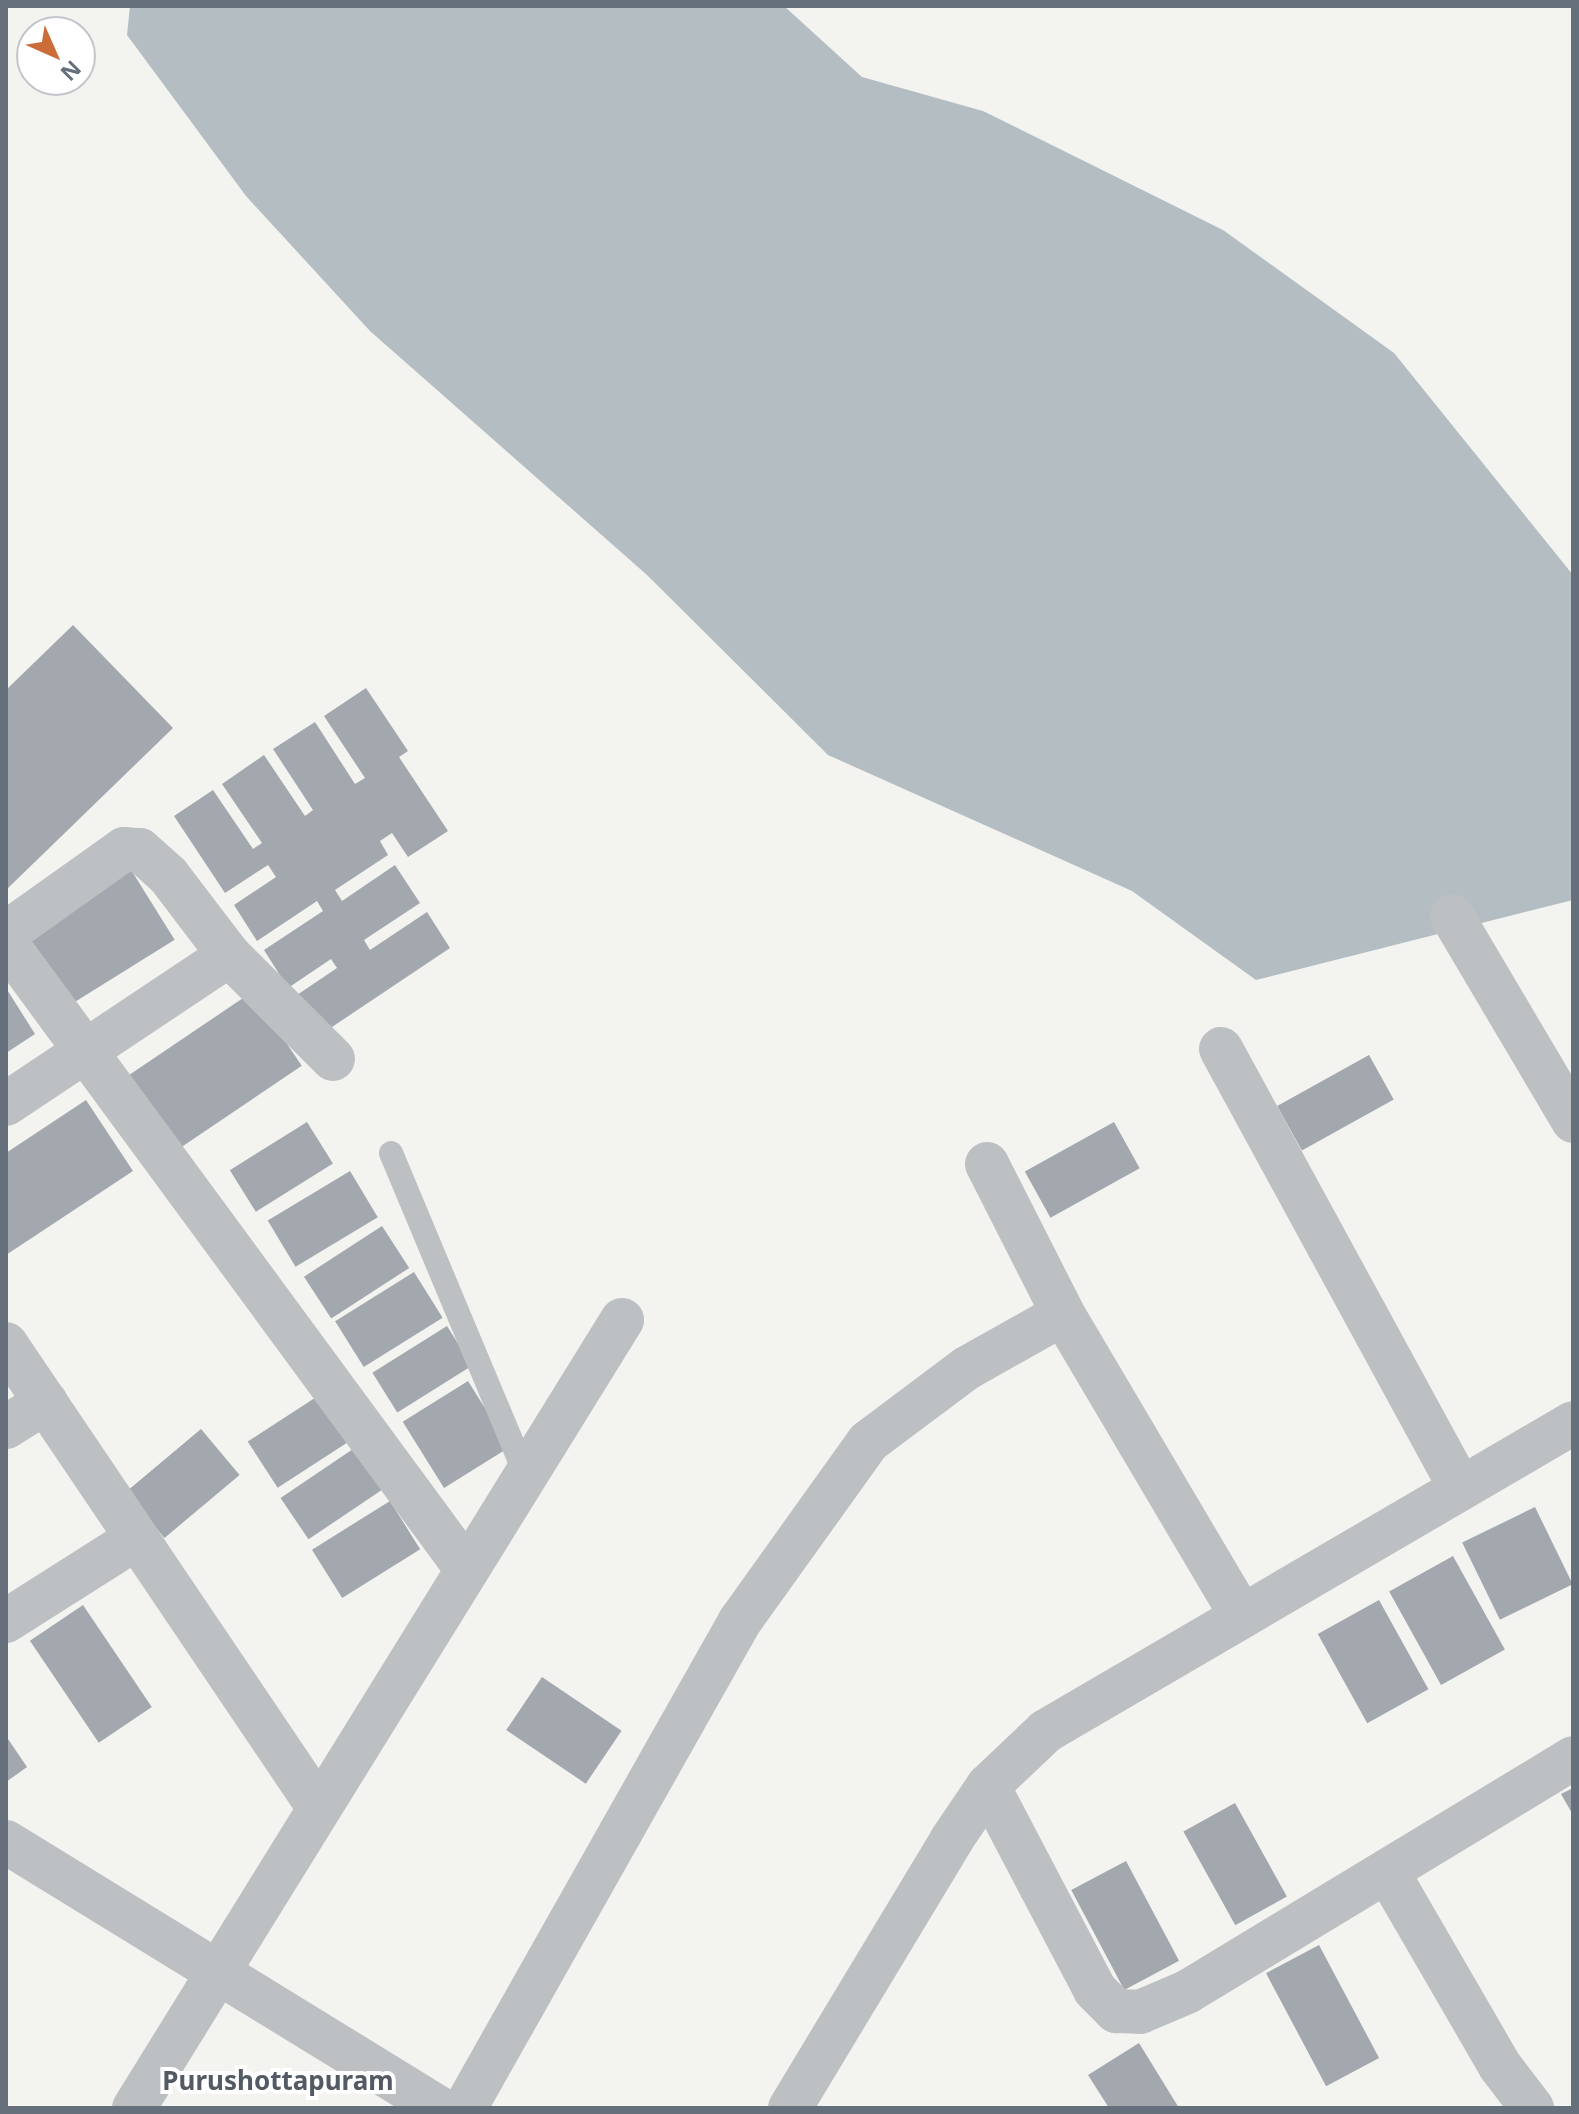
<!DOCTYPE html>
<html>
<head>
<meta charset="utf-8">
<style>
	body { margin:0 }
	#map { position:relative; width:1579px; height:2114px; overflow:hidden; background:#f3f3f0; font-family:"Noto Sans",sans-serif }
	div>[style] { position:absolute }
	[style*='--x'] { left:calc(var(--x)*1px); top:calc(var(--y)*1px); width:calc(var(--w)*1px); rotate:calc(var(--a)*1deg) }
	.water>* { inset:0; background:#b4bdc2 }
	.building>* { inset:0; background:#a3a8ae; transform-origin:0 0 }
	.lane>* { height:24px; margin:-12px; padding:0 12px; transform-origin:12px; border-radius:12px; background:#bdc0c3 }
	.street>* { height:44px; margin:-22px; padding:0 22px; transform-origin:22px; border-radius:22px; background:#bdc0c3 }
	span { translate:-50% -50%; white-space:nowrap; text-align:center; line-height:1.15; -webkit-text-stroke:8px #fff; paint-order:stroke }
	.neighbourhood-label { font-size:26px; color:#535a63; font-weight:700 }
	.frame { position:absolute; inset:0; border:8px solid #66707d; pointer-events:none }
	.north { position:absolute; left:16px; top:16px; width:80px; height:80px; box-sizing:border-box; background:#fff; border:2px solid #c2c6cb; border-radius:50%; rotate:135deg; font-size:22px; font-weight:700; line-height:32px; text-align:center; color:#66707d }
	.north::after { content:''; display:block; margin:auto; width:28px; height:36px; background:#cc6c38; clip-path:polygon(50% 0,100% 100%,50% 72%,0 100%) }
</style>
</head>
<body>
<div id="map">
	<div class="water">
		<i style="clip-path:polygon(130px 6px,784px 6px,862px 77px,983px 111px,1223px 230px,1394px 353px,1573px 575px,1573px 900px,1256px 980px,1132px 891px,828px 755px,647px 575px,370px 331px,246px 196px,127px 35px)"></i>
	</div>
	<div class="building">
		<i style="clip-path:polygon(73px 625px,173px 728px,6px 890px,6px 690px)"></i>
		<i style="clip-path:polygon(366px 688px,408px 751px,399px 757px,448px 831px,408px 857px,392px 833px,380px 841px,388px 855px,335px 890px,342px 901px,395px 865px,420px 903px,364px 940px,370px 950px,427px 912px,450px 948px,320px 1035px,294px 997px,337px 968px,331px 959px,288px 988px,264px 950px,323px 911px,317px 901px,257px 941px,234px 905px,276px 877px,268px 865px,225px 893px,174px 816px,213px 790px,253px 849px,262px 843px,222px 784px,264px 755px,305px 816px,313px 810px,273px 749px,315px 722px,355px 784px,365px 778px,324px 716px)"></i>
		<i style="left:128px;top:865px;width:88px;height:132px;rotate:58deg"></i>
		<i style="clip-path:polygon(6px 988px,35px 1034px,6px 1053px)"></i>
		<i style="left:252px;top:992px;width:89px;height:150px;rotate:56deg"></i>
		<i style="left:1369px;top:1055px;width:51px;height:105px;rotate:61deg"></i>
		<i style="clip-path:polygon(86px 1100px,133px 1171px,6px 1255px,6px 1153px)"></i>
		<i style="left:307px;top:1122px;width:49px;height:91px;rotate:58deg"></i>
		<i style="left:1114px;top:1122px;width:53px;height:102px;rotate:61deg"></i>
		<i style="left:350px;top:1171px;width:54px;height:96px;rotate:59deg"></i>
		<i style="left:382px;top:1226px;width:50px;height:93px;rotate:57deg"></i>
		<i style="left:414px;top:1272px;width:54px;height:93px;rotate:58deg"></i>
		<i style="left:447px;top:1326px;width:47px;height:88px;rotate:58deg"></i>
		<i style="left:468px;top:1381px;width:78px;height:77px;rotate:58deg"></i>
		<i style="left:324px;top:1392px;width:55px;height:91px;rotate:57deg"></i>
		<i style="left:201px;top:1429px;width:60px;height:98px;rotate:50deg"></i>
		<i style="left:356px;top:1447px;width:50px;height:91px;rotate:56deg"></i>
		<i style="left:390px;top:1501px;width:57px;height:92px;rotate:58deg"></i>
		<i style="left:1535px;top:1507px;width:86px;height:81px;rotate:64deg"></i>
		<i style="left:1453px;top:1556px;width:107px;height:73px;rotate:61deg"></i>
		<i style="left:1379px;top:1600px;width:102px;height:70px;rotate:61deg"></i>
		<i style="left:83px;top:1605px;width:123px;height:64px;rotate:56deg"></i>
		<i style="left:542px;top:1677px;width:96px;height:64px;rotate:34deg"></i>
		<i style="clip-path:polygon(6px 1736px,27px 1767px,6px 1782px)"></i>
		<i style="clip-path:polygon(1573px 1788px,1573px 1815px,1561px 1794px)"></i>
		<i style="left:1235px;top:1803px;width:107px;height:59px;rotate:61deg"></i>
		<i style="left:1126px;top:1861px;width:113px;height:62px;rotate:62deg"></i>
		<i style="left:1319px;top:1945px;width:128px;height:60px;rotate:62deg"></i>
		<i style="clip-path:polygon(1139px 2043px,1179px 2108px,1109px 2108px,1088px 2075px)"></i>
	</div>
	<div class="lane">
		<i style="--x:391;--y:1153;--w:349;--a:67.3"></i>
	</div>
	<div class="street">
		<i style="--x:1452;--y:916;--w:238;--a:59.4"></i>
		<i style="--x:6;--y:933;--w:145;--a:-35.4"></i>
		<i style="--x:124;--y:849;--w:16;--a:4"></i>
		<i style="--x:140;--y:850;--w:38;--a:42"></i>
		<i style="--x:168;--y:875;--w:101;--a:52.7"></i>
		<i style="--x:229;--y:955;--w:147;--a:45"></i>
		<i style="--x:6;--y:943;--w:778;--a:53.67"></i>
		<i style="--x:1221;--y:1049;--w:498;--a:61.4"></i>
		<i style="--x:6;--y:1104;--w:268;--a:-33.7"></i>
		<i style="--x:987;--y:1164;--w:168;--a:63.1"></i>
		<i style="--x:1063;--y:1314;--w:350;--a:59.4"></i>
		<i style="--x:6;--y:1344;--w:560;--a:56"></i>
		<i style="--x:6;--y:1427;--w:47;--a:-32"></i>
		<i style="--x:6;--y:1621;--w:155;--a:-32.4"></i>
		<i style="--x:988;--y:1786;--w:230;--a:62.3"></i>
		<i style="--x:1095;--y:1990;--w:30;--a:45"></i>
		<i style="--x:1116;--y:2011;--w:24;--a:2"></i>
		<i style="--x:1140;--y:2012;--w:51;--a:-23.1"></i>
		<i style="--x:1187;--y:1992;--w:451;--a:-31.2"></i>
		<i style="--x:6;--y:1842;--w:508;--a:31.56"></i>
		<i style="--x:1387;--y:1871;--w:225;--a:59.9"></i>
		<i style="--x:1500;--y:2066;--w:53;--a:52.7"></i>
		<i style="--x:134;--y:2108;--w:927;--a:-58.23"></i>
		<i style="--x:465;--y:2108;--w:559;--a:-60.55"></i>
		<i style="--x:740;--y:1621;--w:220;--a:-54.4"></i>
		<i style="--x:868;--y:1442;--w:124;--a:-36.8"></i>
		<i style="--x:967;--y:1368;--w:110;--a:-29.4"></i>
		<i style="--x:790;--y:2108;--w:314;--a:-58.9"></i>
		<i style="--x:952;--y:1839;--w:64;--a:-55.8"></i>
		<i style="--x:988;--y:1786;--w:80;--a:-43.5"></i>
		<i style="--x:1046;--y:1731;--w:610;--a:-30.3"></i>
	</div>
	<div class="neighbourhood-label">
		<span style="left:278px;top:2081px">Purushottapuram</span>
	</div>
	<div class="frame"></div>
	<div class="north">N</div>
</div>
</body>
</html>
